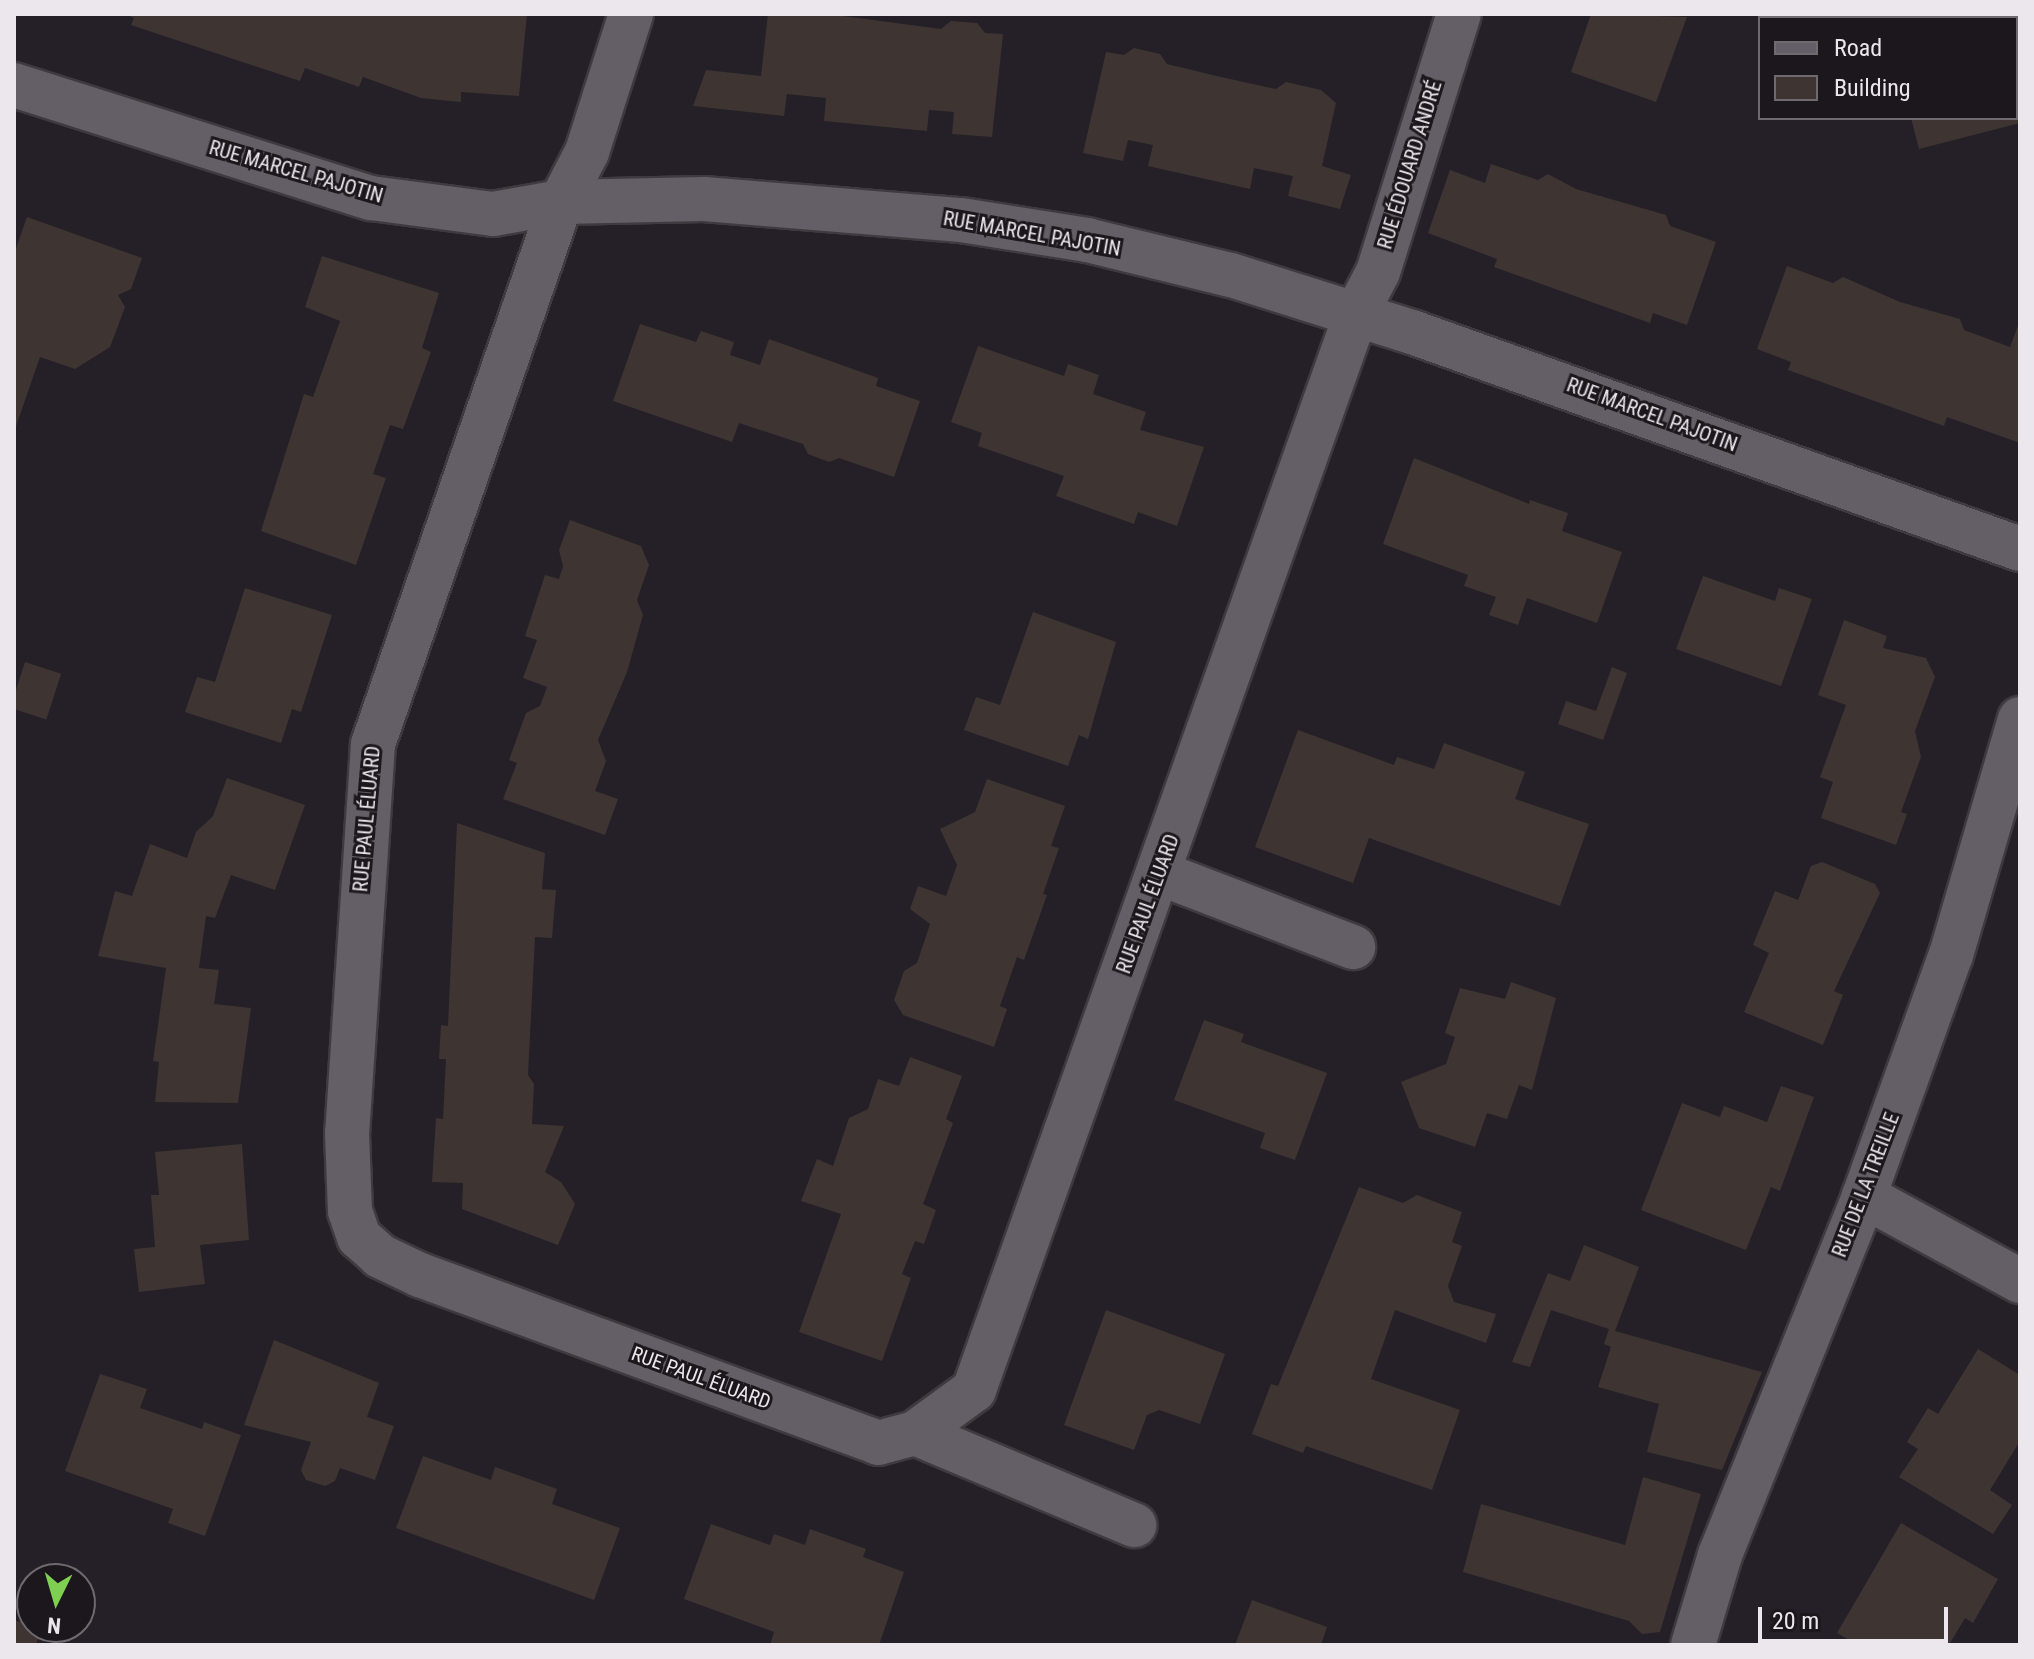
<!DOCTYPE html>
<html>
<head>
<meta charset="utf-8">
<style>
	body { margin:0 }
	#map { position:relative; width:2034px; height:1659px; overflow:hidden; background:#252027; font-family:"Roboto Condensed",sans-serif }
	div>[style] { position:absolute }
	[style*='--x'] { left:calc(var(--x)*1px); top:calc(var(--y)*1px); width:calc(var(--w)*1px); rotate:calc(var(--a)*1deg) }
	.building>* { inset:0; background:#3e3432; transform-origin:0 0 }
	.roads { filter:drop-shadow(2px 0 #3f3a40) drop-shadow(-2px 0 #3f3a40) drop-shadow(0 2px #3f3a40) drop-shadow(0 -2px #3f3a40) }
	.minor>* { height:44px; margin:-22px; padding:0 22px; transform-origin:22px; border-radius:22px; background:#645e66 }
	span { translate:-50% -50%; white-space:nowrap; text-align:center; line-height:1.15; -webkit-text-stroke:6px #1c161d; paint-order:stroke }
	.street-label { font-size:20px; color:#ebe7ec }
	.frame { position:absolute; inset:0; border:16px solid #ebe7ec; pointer-events:none }
	.legend { position:absolute; left:1758px; top:16px; width:260px; height:104px; box-sizing:border-box; background:#1c161d; border:2px solid #6f6a70; margin:0; padding:10px 14px; list-style:none; font-size:24px; color:#ebe7ec }
	.legend li { display:flex; align-items:center; gap:16px; height:40px }
	.legend b { width:40px; border:2px solid #6f6a70 }
	.north { position:absolute; left:16px; top:1563px; width:80px; height:80px; box-sizing:border-box; background:#1c161d; border:2px solid #6f6a70; border-radius:50%; rotate:185deg; font-size:22px; font-weight:700; line-height:32px; text-align:center; color:#ebe7ec }
	.north::after { content:''; display:block; margin:auto; width:28px; height:36px; background:#7fd052; clip-path:polygon(50% 0,100% 100%,50% 72%,0 100%) }
	.scale { position:absolute; left:1758px; top:1607px; width:190px; height:36px; box-sizing:border-box; border:4px solid #ebe7ec; border-top:0; padding-left:10px; font-size:24px; line-height:28px; white-space:nowrap; color:#ebe7ec; -webkit-text-stroke:6px #1c161d; paint-order:stroke }
</style>
</head>
<body>
<div id="map">
	<div class="building">
		<i style="clip-path:polygon(125px 14px,527px 14px,519px 96px,461px 92px,461px 102px,421px 98px,363px 77px,359px 87px,305px 68px,300px 81px,131px 25px,134px 18px)"></i>
		<i style="clip-path:polygon(768px 14px,828px 14px,941px 29px,951px 21px,977px 23px,985px 33px,1003px 34px,992px 137px,952px 134px,954px 112px,929px 110px,927px 131px,824px 121px,826px 98px,787px 94px,784px 116px,693px 106px,706px 70px,761px 76px)"></i>
		<i style="clip-path:polygon(1591px 14px,1687px 17px,1656px 102px,1571px 72px)"></i>
		<i style="clip-path:polygon(1976px 14px,2019px 14px,2020px 123px,1919px 149px,1911px 118px,2016px 118px,2016px 18px,1969px 18px)"></i>
		<i style="clip-path:polygon(1134px 48px,1160px 54px,1167px 64px,1221px 77px,1276px 89px,1286px 82px,1321px 90px,1336px 103px,1322px 166px,1351px 175px,1340px 209px,1288px 196px,1293px 176px,1254px 168px,1250px 189px,1148px 166px,1153px 145px,1128px 140px,1123px 161px,1083px 153px,1106px 52px,1124px 55px)"></i>
		<i style="clip-path:polygon(1491px 164px,1538px 180px,1548px 174px,1576px 189px,1666px 215px,1670px 226px,1716px 242px,1687px 325px,1653px 313px,1650px 323px,1625px 314px,1494px 267px,1497px 259px,1428px 233px,1450px 170px,1485px 183px)"></i>
		<i style="clip-path:polygon(27px 217px,142px 258px,131px 289px,118px 295px,125px 307px,110px 347px,75px 369px,40px 357px,14px 432px,14px 254px)"></i>
		<i style="clip-path:polygon(322px 256px,439px 293px,422px 348px,431px 352px,403px 429px,390px 425px,373px 474px,386px 478px,356px 565px,261px 531px,304px 394px,313px 397px,340px 321px,305px 307px)"></i>
		<i style="clip-path:polygon(1787px 266px,1833px 283px,1843px 277px,1900px 302px,1960px 319px,1964px 330px,2010px 347px,2020px 320px,2020px 443px,1947px 417px,1944px 426px,1919px 417px,1788px 370px,1791px 362px,1757px 349px)"></i>
		<i style="clip-path:polygon(640px 324px,696px 342px,701px 331px,734px 342px,730px 355px,760px 365px,769px 339px,878px 378px,876px 386px,920px 401px,894px 477px,839px 458px,829px 462px,808px 454px,803px 444px,739px 423px,732px 442px,613px 401px)"></i>
		<i style="clip-path:polygon(978px 346px,1064px 376px,1068px 364px,1099px 375px,1093px 394px,1146px 412px,1140px 430px,1204px 447px,1177px 526px,1138px 512px,1134px 524px,1056px 496px,1064px 476px,978px 446px,982px 433px,951px 422px)"></i>
		<i style="clip-path:polygon(1414px 458px,1529px 504px,1530px 500px,1568px 513px,1562px 531px,1622px 552px,1597px 623px,1527px 598px,1518px 625px,1489px 615px,1496px 597px,1464px 586px,1468px 575px,1383px 544px)"></i>
		<i style="clip-path:polygon(570px 520px,641px 546px,649px 565px,637px 600px,643px 615px,627px 672px,598px 740px,606px 761px,595px 791px,618px 799px,605px 835px,503px 799px,517px 763px,509px 760px,526px 713px,540px 706px,547px 687px,523px 678px,537px 640px,525px 636px,545px 575px,559px 579px,563px 566px,559px 550px)"></i>
		<i style="clip-path:polygon(1703px 576px,1775px 601px,1779px 588px,1812px 599px,1781px 686px,1676px 649px)"></i>
		<i style="clip-path:polygon(245px 588px,332px 615px,301px 712px,292px 709px,281px 743px,185px 712px,197px 677px,215px 682px)"></i>
		<i style="clip-path:polygon(1033px 612px,1116px 642px,1088px 739px,1079px 735px,1068px 766px,964px 730px,976px 697px,1000px 705px)"></i>
		<i style="clip-path:polygon(1844px 620px,1887px 636px,1883px 648px,1926px 658px,1935px 677px,1915px 731px,1921px 757px,1901px 812px,1907px 814px,1896px 845px,1821px 818px,1833px 782px,1820px 777px,1846px 705px,1818px 695px)"></i>
		<i style="left:25px;top:662px;width:38px;height:48px;rotate:18deg"></i>
		<i style="clip-path:polygon(1612px 667px,1627px 673px,1603px 740px,1558px 724px,1566px 701px,1596px 711px)"></i>
		<i style="clip-path:polygon(1298px 730px,1394px 765px,1397px 757px,1434px 769px,1444px 743px,1525px 772px,1515px 799px,1589px 824px,1560px 906px,1369px 838px,1353px 883px,1255px 847px)"></i>
		<i style="clip-path:polygon(227px 778px,305px 805px,275px 890px,231px 875px,215px 918px,206px 916px,199px 968px,219px 970px,214px 1004px,251px 1008px,238px 1103px,155px 1102px,159px 1062px,153px 1061px,166px 968px,98px 956px,115px 891px,132px 896px,150px 844px,187px 858px,196px 832px,213px 816px)"></i>
		<i style="clip-path:polygon(987px 779px,1065px 806px,1051px 846px,1059px 848px,1043px 894px,1047px 895px,1024px 960px,1017px 957px,1000px 1006px,1007px 1009px,994px 1047px,903px 1015px,894px 1000px,904px 971px,917px 963px,930px 924px,910px 909px,918px 886px,946px 896px,957px 865px,940px 829px,975px 812px)"></i>
		<i style="clip-path:polygon(457px 823px,545px 853px,542px 889px,556px 890px,552px 938px,535px 937px,528px 1075px,534px 1084px,532px 1124px,564px 1126px,545px 1172px,561px 1182px,575px 1204px,558px 1245px,462px 1209px,463px 1183px,432px 1182px,436px 1118px,443px 1119px,446px 1059px,439px 1059px,441px 1025px,448px 1026px)"></i>
		<i style="clip-path:polygon(1822px 862px,1875px 884px,1880px 893px,1834px 991px,1843px 995px,1823px 1045px,1744px 1012px,1769px 953px,1753px 945px,1775px 891px,1798px 900px,1811px 866px)"></i>
		<i style="clip-path:polygon(1511px 982px,1556px 998px,1532px 1090px,1519px 1085px,1507px 1119px,1487px 1113px,1475px 1147px,1419px 1128px,1401px 1082px,1446px 1064px,1455px 1037px,1445px 1033px,1460px 988px,1505px 999px)"></i>
		<i style="clip-path:polygon(1204px 1020px,1244px 1034px,1241px 1042px,1327px 1073px,1295px 1160px,1260px 1148px,1265px 1133px,1174px 1100px)"></i>
		<i style="clip-path:polygon(910px 1057px,962px 1076px,946px 1119px,953px 1123px,923px 1204px,936px 1210px,924px 1244px,915px 1241px,902px 1274px,911px 1278px,882px 1361px,799px 1332px,841px 1214px,801px 1201px,817px 1159px,833px 1166px,849px 1118px,868px 1109px,878px 1079px,899px 1086px)"></i>
		<i style="clip-path:polygon(1781px 1086px,1814px 1097px,1780px 1191px,1771px 1187px,1746px 1250px,1641px 1210px,1682px 1103px,1720px 1117px,1724px 1106px,1767px 1122px)"></i>
		<i style="clip-path:polygon(242px 1144px,249px 1240px,200px 1245px,205px 1284px,139px 1292px,134px 1249px,155px 1247px,151px 1195px,159px 1195px,155px 1152px)"></i>
		<i style="clip-path:polygon(1359px 1187px,1403px 1203px,1417px 1195px,1462px 1212px,1452px 1242px,1462px 1246px,1448px 1286px,1454px 1302px,1496px 1314px,1486px 1343px,1395px 1310px,1371px 1379px,1460px 1410px,1432px 1490px,1306px 1446px,1303px 1453px,1252px 1434px,1271px 1384px,1278px 1386px)"></i>
		<i style="clip-path:polygon(1584px 1245px,1639px 1267px,1615px 1331px,1762px 1372px,1722px 1470px,1647px 1452px,1659px 1404px,1598px 1387px,1611px 1347px,1604px 1344px,1609px 1329px,1551px 1310px,1530px 1367px,1512px 1362px,1548px 1273px,1570px 1281px)"></i>
		<i style="clip-path:polygon(1106px 1310px,1225px 1354px,1200px 1424px,1159px 1410px,1147px 1415px,1134px 1450px,1064px 1425px)"></i>
		<i style="clip-path:polygon(274px 1340px,379px 1383px,367px 1417px,394px 1426px,375px 1480px,340px 1468px,335px 1481px,325px 1486px,306px 1480px,301px 1470px,311px 1442px,244px 1425px)"></i>
		<i style="clip-path:polygon(1978px 1349px,2020px 1375px,2020px 1441px,1990px 1490px,2012px 1505px,1993px 1534px,1899px 1477px,1918px 1449px,1907px 1442px,1928px 1408px,1938px 1414px)"></i>
		<i style="clip-path:polygon(100px 1374px,147px 1389px,140px 1408px,202px 1429px,204px 1422px,241px 1435px,205px 1536px,168px 1523px,173px 1509px,65px 1471px)"></i>
		<i style="clip-path:polygon(423px 1456px,491px 1480px,495px 1467px,557px 1489px,552px 1504px,620px 1528px,594px 1600px,396px 1528px)"></i>
		<i style="clip-path:polygon(1643px 1477px,1701px 1494px,1660px 1632px,1642px 1634px,1629px 1621px,1463px 1572px,1481px 1504px,1625px 1545px)"></i>
		<i style="clip-path:polygon(1901px 1523px,1998px 1579px,1973px 1623px,1965px 1618px,1949px 1645px,1858px 1645px,1837px 1633px)"></i>
		<i style="clip-path:polygon(711px 1524px,770px 1545px,774px 1534px,805px 1545px,810px 1529px,866px 1549px,863px 1557px,904px 1572px,879px 1645px,770px 1645px,774px 1632px,684px 1599px)"></i>
		<i style="clip-path:polygon(1252px 1600px,1327px 1627px,1321px 1645px,1235px 1645px)"></i>
		<i style="clip-path:polygon(14px 1620px,41px 1628px,36px 1645px,14px 1645px)"></i>
	</div>
	<div class="roads">
		<div class="minor">
			<i style="--x:631;--y:14;--w:145;--a:107.7"></i>
			<i style="--x:587;--y:152;--w:56;--a:117.5"></i>
			<i style="--x:561;--y:202;--w:574;--a:109.13"></i>
			<i style="--x:373;--y:744;--w:390;--a:93.8"></i>
			<i style="--x:347;--y:1133;--w:78;--a:87.8"></i>
			<i style="--x:350;--y:1211;--w:28;--a:71"></i>
			<i style="--x:359;--y:1237;--w:28;--a:42"></i>
			<i style="--x:380;--y:1256;--w:44;--a:25.4"></i>
			<i style="--x:420;--y:1275;--w:488;--a:20.1"></i>
			<i style="--x:878;--y:1443;--w:38;--a:-15"></i>
			<i style="--x:915;--y:1433;--w:73;--a:-36.1"></i>
			<i style="--x:974;--y:1390;--w:1142;--a:-70.45"></i>
			<i style="--x:1356;--y:314;--w:47;--a:-62.4"></i>
			<i style="--x:1378;--y:272;--w:270;--a:-72.6"></i>
			<i style="--x:14;--y:85;--w:374;--a:17.6"></i>
			<i style="--x:371;--y:198;--w:123;--a:7.5"></i>
			<i style="--x:493;--y:214;--w:69;--a:-10"></i>
			<i style="--x:561;--y:202;--w:143;--a:-1.2"></i>
			<i style="--x:704;--y:199;--w:258;--a:4.7"></i>
			<i style="--x:961;--y:220;--w:128;--a:9"></i>
			<i style="--x:1087;--y:240;--w:148;--a:13.7"></i>
			<i style="--x:1231;--y:275;--w:190;--a:17.5"></i>
			<i style="--x:1412;--y:332;--w:646;--a:19.64"></i>
			<i style="--x:1159;--y:873;--w:208;--a:20.9"></i>
			<i style="--x:1864;--y:1196;--w:178;--a:28.6"></i>
			<i style="--x:915;--y:1433;--w:238;--a:22.8"></i>
			<i style="--x:1693;--y:1645;--w:94;--a:-73.3"></i>
			<i style="--x:1720;--y:1555;--w:387;--a:-68.1"></i>
			<i style="--x:1864;--y:1196;--w:256;--a:-70.2"></i>
			<i style="--x:1951;--y:955;--w:246;--a:-73.7"></i>
		</div>
	</div>
	<div class="street-label">
		<span style="left:1410px;top:165px;rotate:-73deg">RUE ÉDOUARD ANDRÉ</span>
		<span style="left:296px;top:172px;rotate:16deg">RUE MARCEL PAJOTIN</span>
		<span style="left:1032px;top:234px;rotate:10deg">RUE MARCEL PAJOTIN</span>
		<span style="left:1652px;top:415px;rotate:20deg">RUE MARCEL PAJOTIN</span>
		<span style="left:367px;top:819px;rotate:-85deg">RUE PAUL ÉLUARD</span>
		<span style="left:1148px;top:904px;rotate:-70deg">RUE PAUL ÉLUARD</span>
		<span style="left:1866px;top:1185px;rotate:-69deg">RUE DE LA TREILLE</span>
		<span style="left:701px;top:1378px;rotate:20deg">RUE PAUL ÉLUARD</span>
	</div>
	<div class="frame"></div>
	<ul class="legend">
	<li><b style="height:10px;background:#645e66"></b>Road</li>
	<li><b style="height:22px;background:#3e3432"></b>Building</li>
	</ul>
	<div class="north">N</div>
	<div class="scale">20 m</div>
</div>
</body>
</html>
